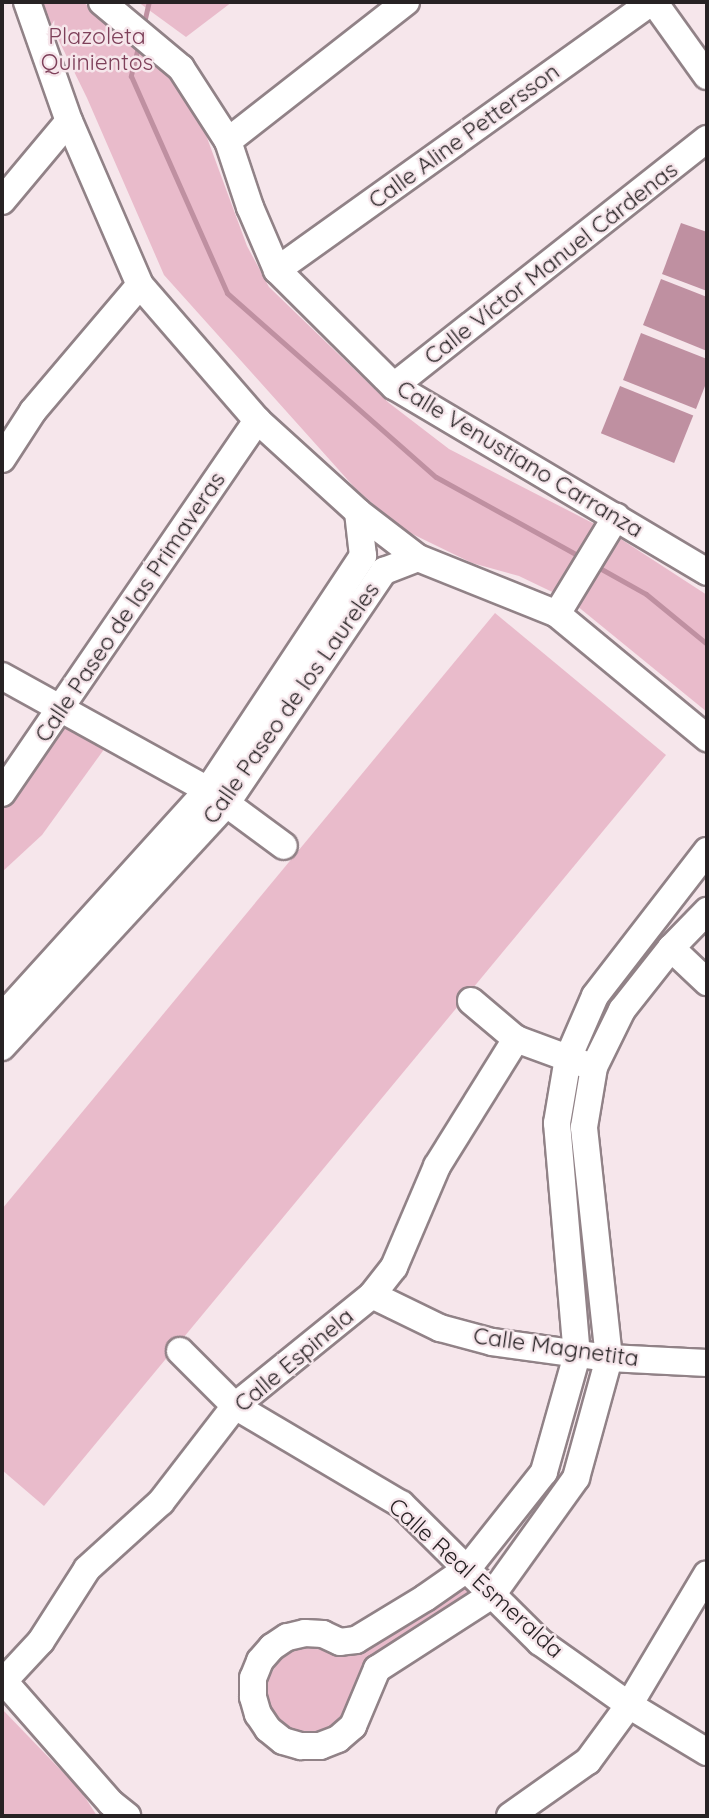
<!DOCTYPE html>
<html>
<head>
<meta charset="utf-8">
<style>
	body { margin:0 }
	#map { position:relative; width:709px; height:1818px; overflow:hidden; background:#f6e6eb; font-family:Quicksand,sans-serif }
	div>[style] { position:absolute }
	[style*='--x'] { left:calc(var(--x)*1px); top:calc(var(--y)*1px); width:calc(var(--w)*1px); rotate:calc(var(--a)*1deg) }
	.green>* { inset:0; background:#e9bbcb }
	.water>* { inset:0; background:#bf90a1; transform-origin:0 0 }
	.stream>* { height:5px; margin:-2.5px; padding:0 2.5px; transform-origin:2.5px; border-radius:2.5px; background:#bf90a1 }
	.roads { filter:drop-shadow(2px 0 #918287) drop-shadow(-2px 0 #918287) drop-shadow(0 2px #918287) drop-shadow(0 -2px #918287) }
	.minor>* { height:26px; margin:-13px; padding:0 13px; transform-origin:13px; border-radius:13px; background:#fff }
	span { translate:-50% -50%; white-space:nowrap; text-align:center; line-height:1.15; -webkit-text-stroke:5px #f6e6eb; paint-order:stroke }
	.park-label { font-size:23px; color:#7e405a }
	.street-label { font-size:23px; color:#272224 }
	.frame { position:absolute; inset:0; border:4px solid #272224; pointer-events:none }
</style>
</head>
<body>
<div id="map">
	<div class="green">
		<i style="clip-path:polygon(40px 2px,83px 2px,160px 62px,199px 116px,247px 246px,269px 287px,389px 403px,449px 449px,610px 532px,707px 595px,707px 712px,571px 601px,519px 576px,472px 563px,400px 528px,355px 488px,164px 275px,87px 98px)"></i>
		<i style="clip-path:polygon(138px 2px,232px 2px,186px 37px)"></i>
		<i style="clip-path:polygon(495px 613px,666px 755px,44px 1506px,2px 1470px,2px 1209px)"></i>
		<i style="clip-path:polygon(61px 721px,105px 748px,42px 835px,2px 872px,2px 805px)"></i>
		<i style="clip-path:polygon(467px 1585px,476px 1599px,372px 1662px,356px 1707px,320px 1737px,289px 1731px,276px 1721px,268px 1707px,266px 1692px,268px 1678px,284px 1654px,311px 1644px,364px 1646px)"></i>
		<i style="clip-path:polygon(2px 1709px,81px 1791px,97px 1816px,2px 1816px)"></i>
	</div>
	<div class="water">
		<i style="clip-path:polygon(681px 223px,707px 232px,707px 291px,662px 274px)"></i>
		<i style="clip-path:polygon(661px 279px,707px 297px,707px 351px,643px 325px)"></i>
		<i style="clip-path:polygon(641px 333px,707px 359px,707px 381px,696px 409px,623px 380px)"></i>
		<i style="left:620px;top:386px;width:79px;height:51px;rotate:22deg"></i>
	</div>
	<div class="stream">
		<i style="--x:143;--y:27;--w:26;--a:-77"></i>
		<i style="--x:139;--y:43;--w:34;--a:104"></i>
		<i style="--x:131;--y:76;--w:237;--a:66.1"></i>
		<i style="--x:227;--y:293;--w:278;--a:41.4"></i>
		<i style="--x:436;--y:477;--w:166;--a:28.9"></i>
		<i style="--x:596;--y:566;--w:57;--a:29.2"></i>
		<i style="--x:646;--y:594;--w:79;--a:39.3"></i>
	</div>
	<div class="roads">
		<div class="minor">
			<i style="--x:27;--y:2;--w:126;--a:70.6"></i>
			<i style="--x:69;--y:121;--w:179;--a:66.6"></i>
			<i style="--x:140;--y:285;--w:179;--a:49.1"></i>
			<i style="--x:257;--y:420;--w:137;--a:42.3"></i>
			<i style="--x:358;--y:512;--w:76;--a:37.5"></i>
			<i style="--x:418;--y:558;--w:150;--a:21.9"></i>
			<i style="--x:557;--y:614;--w:195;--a:39.6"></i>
			<i style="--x:102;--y:2;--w:103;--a:39.9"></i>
			<i style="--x:181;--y:68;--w:87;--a:57.2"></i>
			<i style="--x:228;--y:141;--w:70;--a:71.6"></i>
			<i style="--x:250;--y:207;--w:69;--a:66.8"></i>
			<i style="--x:277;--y:270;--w:165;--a:44.8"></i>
			<i style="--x:394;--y:386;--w:364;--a:30.7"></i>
			<i style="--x:654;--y:2;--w:91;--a:54.4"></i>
			<i style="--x:228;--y:141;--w:226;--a:-38"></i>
			<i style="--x:2;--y:201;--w:104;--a:-50.1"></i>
			<i style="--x:277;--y:270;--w:460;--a:-35.6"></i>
			<i style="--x:394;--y:386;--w:399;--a:-38.3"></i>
			<i style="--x:2;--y:459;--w:57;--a:-57.1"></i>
			<i style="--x:33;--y:411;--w:165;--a:-49.7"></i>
			<i style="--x:557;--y:614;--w:114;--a:-58.7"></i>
			<i style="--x:2;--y:676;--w:235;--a:29"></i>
			<i style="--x:208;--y:790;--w:94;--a:36.4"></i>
			<i style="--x:2;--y:793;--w:452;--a:-55.6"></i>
			<i style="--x:707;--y:851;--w:183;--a:127.7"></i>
			<i style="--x:595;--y:996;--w:68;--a:113.5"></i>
			<i style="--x:568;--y:1058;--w:66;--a:99.6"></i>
			<i style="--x:557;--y:1123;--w:233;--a:85.1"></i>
			<i style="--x:577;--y:1355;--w:122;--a:105.8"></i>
			<i style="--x:544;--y:1472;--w:122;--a:128.4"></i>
			<i style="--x:468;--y:1568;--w:52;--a:145.1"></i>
			<i style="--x:425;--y:1598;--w:81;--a:148.7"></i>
			<i style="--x:356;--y:1640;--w:16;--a:173"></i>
			<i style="--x:340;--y:1642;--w:19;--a:-155"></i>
			<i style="--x:323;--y:1634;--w:18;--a:-177"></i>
			<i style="--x:305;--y:1633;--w:18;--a:167"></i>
			<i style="--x:287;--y:1637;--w:18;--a:146"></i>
			<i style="--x:272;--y:1647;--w:18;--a:131"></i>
			<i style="--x:260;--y:1661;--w:18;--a:112"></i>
			<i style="--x:253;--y:1678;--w:19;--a:90"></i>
			<i style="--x:253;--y:1697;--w:18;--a:74"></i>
			<i style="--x:258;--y:1714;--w:18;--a:56"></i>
			<i style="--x:268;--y:1729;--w:19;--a:39"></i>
			<i style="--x:283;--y:1741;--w:19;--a:16"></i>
			<i style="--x:301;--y:1746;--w:19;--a:0"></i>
			<i style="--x:320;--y:1746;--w:19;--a:-21"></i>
			<i style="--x:338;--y:1739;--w:20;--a:-41"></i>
			<i style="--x:353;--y:1726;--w:62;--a:-67.2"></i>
			<i style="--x:377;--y:1669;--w:137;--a:-32.8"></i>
			<i style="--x:492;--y:1595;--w:144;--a:-54.3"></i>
			<i style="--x:576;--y:1478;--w:124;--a:-74.6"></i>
			<i style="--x:609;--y:1358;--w:232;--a:-96.2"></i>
			<i style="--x:584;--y:1127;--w:61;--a:-80.5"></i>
			<i style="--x:594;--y:1067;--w:64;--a:-63.8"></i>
			<i style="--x:622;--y:1010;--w:79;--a:-51.7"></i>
			<i style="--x:671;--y:948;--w:52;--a:-45.8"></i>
			<i style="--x:671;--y:948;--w:50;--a:43.4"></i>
			<i style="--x:471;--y:1001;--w:59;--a:40.2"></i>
			<i style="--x:516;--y:1039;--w:72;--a:20.2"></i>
			<i style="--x:2;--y:1017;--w:307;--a:-47.8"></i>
			<i style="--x:208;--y:790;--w:281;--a:-56.5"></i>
			<i style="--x:363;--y:556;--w:44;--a:-96.5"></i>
			<i style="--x:2;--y:1047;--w:330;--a:-47.3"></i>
			<i style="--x:226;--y:804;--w:282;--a:-55.9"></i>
			<i style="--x:384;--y:571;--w:36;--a:-21"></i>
			<i style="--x:372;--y:1295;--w:76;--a:25.9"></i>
			<i style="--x:440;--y:1328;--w:54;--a:15.1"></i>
			<i style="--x:492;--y:1342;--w:118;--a:7.8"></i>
			<i style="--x:609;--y:1358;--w:98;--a:2.9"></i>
			<i style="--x:180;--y:1351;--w:78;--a:45"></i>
			<i style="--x:235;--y:1406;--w:193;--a:30.6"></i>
			<i style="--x:401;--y:1504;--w:196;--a:44.8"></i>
			<i style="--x:540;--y:1642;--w:109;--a:35.3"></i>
			<i style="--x:629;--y:1705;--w:91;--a:31.1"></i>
			<i style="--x:2;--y:1679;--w:165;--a:48.7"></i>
			<i style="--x:111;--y:1803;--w:21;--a:39"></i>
			<i style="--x:2;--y:1683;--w:57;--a:-47.1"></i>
			<i style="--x:41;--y:1641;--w:85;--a:-57.4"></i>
			<i style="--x:87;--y:1569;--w:100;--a:-42.2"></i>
			<i style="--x:161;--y:1502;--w:121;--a:-52.4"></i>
			<i style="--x:235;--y:1406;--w:176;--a:-39"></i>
			<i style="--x:372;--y:1295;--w:36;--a:-52"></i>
			<i style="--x:394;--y:1267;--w:110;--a:-66.9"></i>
			<i style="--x:437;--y:1166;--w:150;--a:-58.1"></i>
			<i style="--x:510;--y:1816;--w:95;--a:-35.2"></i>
			<i style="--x:588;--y:1761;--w:69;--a:-53.8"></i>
			<i style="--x:629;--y:1705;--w:152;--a:-59.2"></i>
		</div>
	</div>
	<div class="park-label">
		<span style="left:97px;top:49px">Plazoleta<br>Quinientos</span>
	</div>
	<div class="street-label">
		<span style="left:464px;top:136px;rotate:-36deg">Calle Aline Pettersson</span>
		<span style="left:551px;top:263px;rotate:-38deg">Calle Víctor Manuel Cárdenas</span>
		<span style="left:520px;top:459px;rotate:31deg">Calle Venustiano Carranza</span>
		<span style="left:130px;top:607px;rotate:-56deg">Calle Paseo de las Primaveras</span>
		<span style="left:291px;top:703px;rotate:-55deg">Calle Paseo de los Laureles</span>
		<span style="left:556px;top:1347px;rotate:8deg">Calle Magnetita</span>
		<span style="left:294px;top:1360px;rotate:-40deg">Calle Espinela</span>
		<span style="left:476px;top:1578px;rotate:42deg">Calle Real Esmeralda</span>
	</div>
	<div class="frame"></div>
</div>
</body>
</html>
